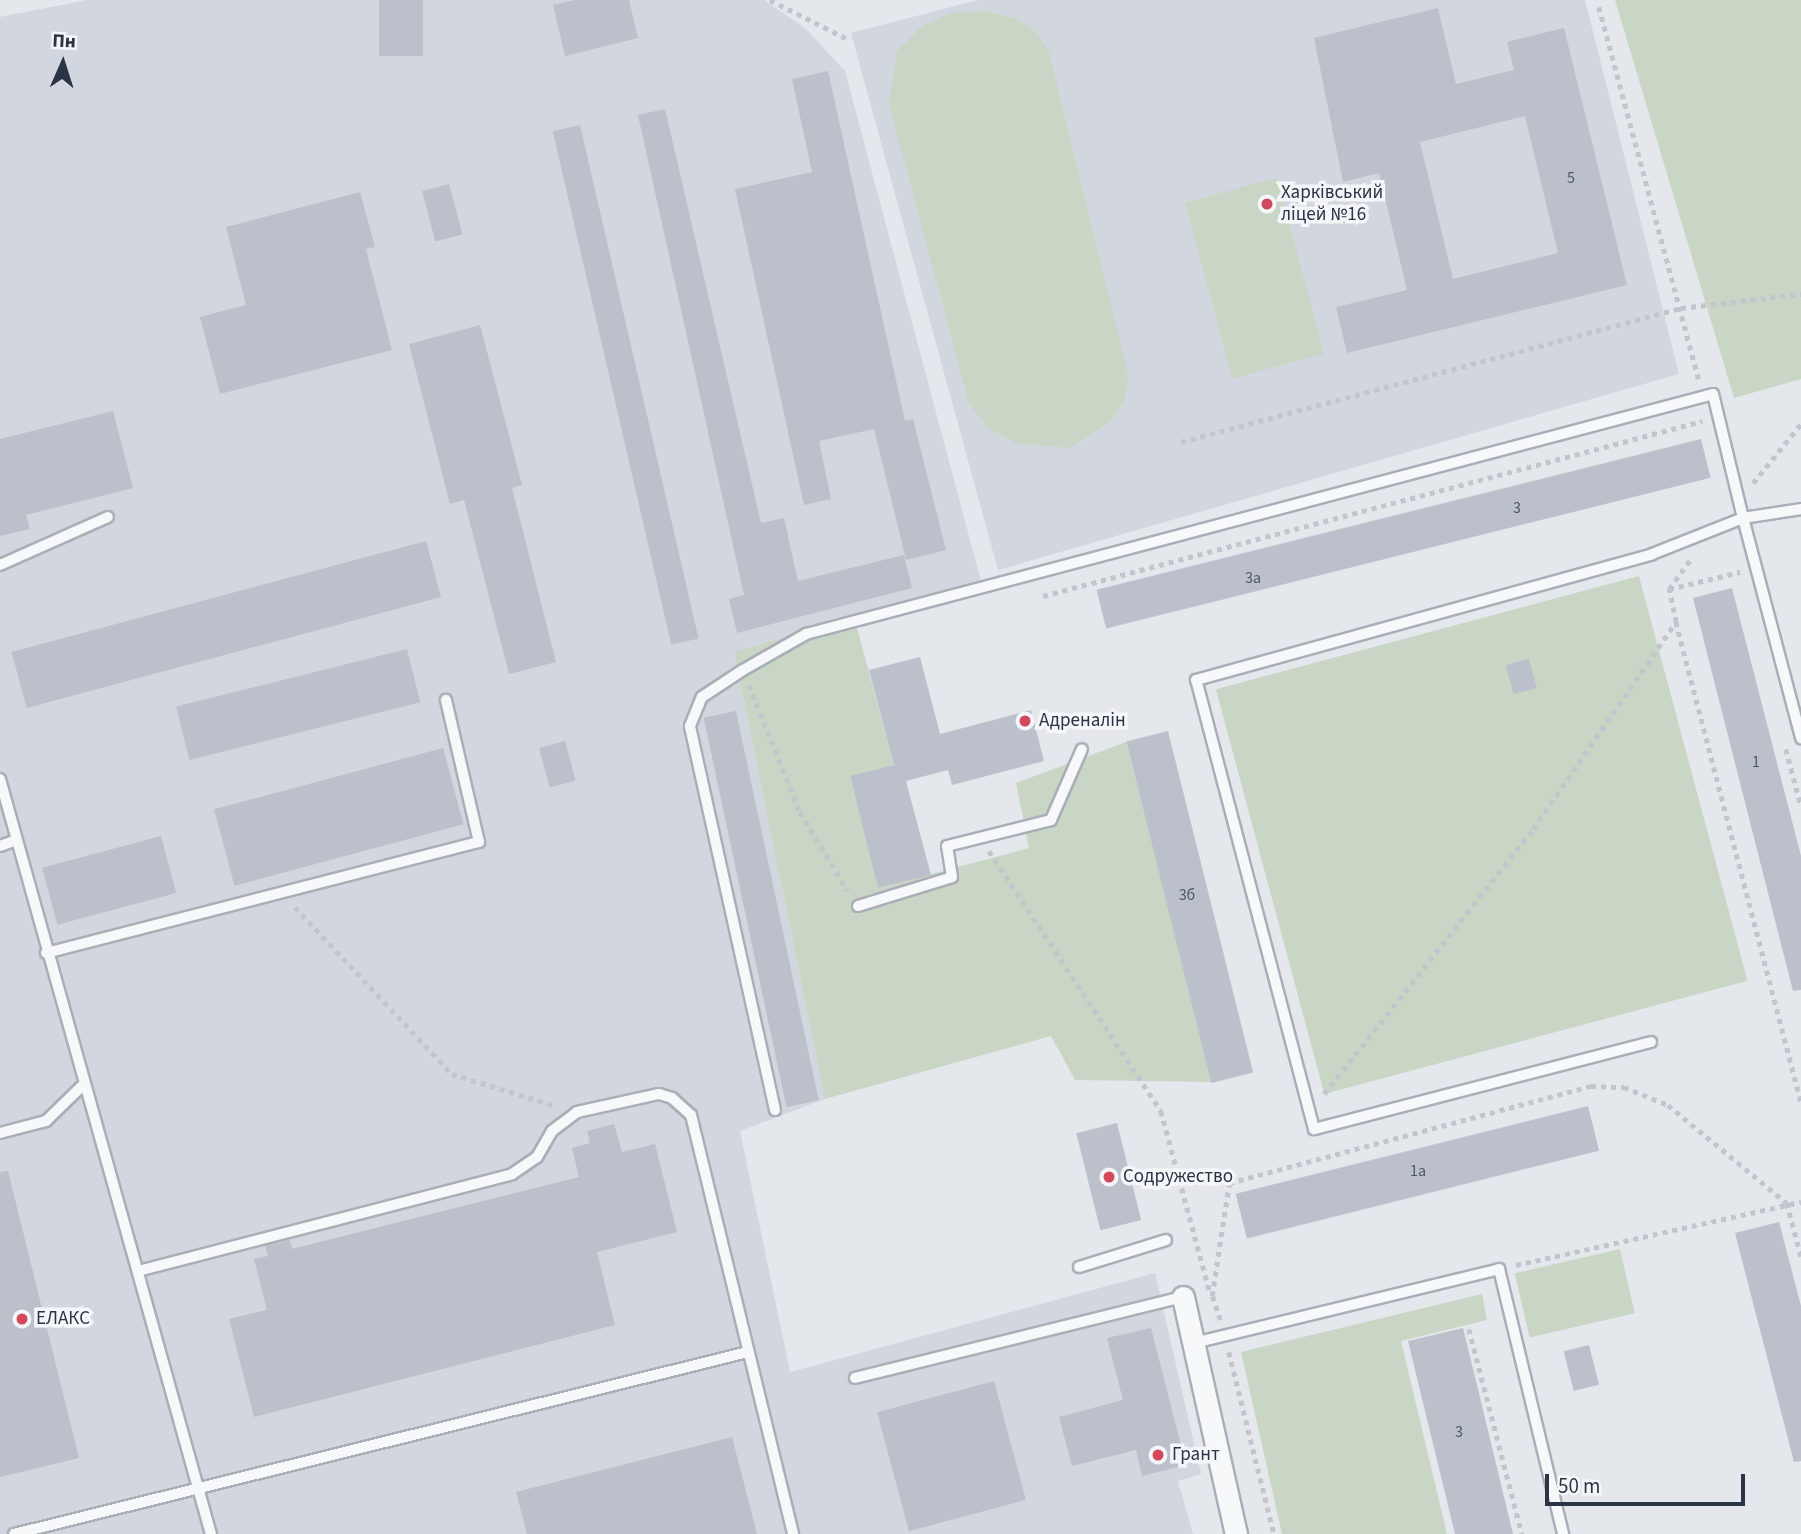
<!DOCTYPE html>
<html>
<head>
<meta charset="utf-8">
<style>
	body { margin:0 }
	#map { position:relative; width:1801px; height:1534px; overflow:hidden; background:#e4e7ec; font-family:"Source Sans 3",sans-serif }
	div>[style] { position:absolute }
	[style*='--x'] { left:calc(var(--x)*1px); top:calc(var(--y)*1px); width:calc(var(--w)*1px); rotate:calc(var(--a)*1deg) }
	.built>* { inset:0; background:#d2d6de }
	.green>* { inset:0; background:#c9d6c5; transform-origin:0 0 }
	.building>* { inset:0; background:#bbc0ca; transform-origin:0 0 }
	.path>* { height:4.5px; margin-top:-2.25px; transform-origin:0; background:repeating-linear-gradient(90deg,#c2c5cb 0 5px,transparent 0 10px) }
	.roads { filter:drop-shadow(2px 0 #a9aeb7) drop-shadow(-2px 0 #a9aeb7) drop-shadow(0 2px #a9aeb7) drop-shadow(0 -2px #a9aeb7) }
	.service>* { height:10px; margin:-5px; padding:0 5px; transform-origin:5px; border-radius:5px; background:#f7f8fa }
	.minor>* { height:21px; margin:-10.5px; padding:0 10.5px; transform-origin:10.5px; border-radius:10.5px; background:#f7f8fa }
	.dots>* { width:19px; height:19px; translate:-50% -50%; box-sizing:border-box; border:4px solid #f4f6f9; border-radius:50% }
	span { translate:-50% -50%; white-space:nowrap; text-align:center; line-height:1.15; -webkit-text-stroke:7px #f4f6f9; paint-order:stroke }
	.number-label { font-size:16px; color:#4f5766 }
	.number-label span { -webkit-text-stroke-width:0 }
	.poi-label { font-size:19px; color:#2b3445 }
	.left { translate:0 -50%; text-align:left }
	.north { position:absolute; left:28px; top:28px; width:70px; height:70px; -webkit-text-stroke:5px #f4f6f9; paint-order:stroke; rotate:3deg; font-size:19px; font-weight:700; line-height:28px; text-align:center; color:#2b3445 }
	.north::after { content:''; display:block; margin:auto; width:24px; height:32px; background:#2b3445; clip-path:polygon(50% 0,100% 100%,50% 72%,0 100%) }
	.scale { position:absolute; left:1545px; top:1474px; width:200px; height:32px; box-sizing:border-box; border:4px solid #2b3445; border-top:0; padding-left:9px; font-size:21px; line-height:24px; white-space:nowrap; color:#2b3445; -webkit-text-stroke:5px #f4f6f9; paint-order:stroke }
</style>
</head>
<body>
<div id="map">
	<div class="built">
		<i style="clip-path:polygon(87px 0,764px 0,805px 28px,845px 71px,981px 581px,734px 652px,825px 1099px,740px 1131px,790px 1372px,1155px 1273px,1201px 1474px,1178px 1481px,1193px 1534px,0 1534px,0 17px)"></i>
		<i style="clip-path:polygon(978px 0,1585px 0,1679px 374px,998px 570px,851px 33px)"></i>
	</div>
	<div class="green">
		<i style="clip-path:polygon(1615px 0,1801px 0,1801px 379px,1734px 398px)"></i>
		<i style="clip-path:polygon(984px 11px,1015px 18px,1036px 32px,1049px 52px,1128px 375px,1124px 402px,1111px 421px,1070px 448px,1016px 443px,988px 428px,969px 403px,889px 104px,897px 51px,922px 26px,951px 13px)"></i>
		<i style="left:1277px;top:178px;width:182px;height:95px;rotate:75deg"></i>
		<i style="left:1639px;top:576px;width:419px;height:438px;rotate:75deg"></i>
		<i style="clip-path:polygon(854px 617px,894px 765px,850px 777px,879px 888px,1029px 848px,1016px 783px,1126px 742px,1213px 1082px,1075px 1080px,1051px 1036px,825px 1099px,734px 652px)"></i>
		<i style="left:1620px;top:1249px;width:66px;height:108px;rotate:77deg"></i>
		<i style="clip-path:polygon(1482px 1294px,1487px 1320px,1401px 1341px,1447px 1534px,1282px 1534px,1241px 1352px)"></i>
	</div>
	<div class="building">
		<i style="left:379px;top:0;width:44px;height:56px"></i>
		<i style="clip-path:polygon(575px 0,629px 0,638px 38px,565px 56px,553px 5px)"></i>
		<i style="clip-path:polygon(evenodd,1438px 8px,1456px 84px,1514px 70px,1507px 42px,1564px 28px,1627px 285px,1347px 353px,1336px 307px,1407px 290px,1379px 173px,1343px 182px,1314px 38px,1438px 8px,1525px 116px,1558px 253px,1453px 279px,1420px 142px,1525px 116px)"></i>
		<i style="clip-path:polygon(828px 71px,905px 421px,913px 419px,946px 550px,906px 560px,874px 429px,819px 441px,831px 499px,804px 505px,735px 189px,812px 172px,792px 79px)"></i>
		<i style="clip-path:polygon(665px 109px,761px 523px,784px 518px,798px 581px,904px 555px,912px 588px,737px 633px,729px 599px,744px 595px,638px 115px)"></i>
		<i style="left:580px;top:125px;width:527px;height:28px;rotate:77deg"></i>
		<i style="left:449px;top:184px;width:52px;height:28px;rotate:75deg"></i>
		<i style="clip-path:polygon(360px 192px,375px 247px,366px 249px,392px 350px,220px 394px,200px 317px,246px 305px,226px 227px)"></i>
		<i style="clip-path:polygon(480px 325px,522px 485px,512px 488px,556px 662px,509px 674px,464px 500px,450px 504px,409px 344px)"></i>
		<i style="clip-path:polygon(113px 411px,133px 488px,26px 515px,30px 529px,0 536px,0 439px)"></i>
		<i style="left:1701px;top:439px;width:40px;height:623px;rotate:76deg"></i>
		<i style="left:426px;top:541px;width:58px;height:429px;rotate:75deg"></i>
		<i style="clip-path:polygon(1732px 588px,1801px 856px,1801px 990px,1793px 991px,1693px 598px)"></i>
		<i style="left:407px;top:649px;width:55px;height:238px;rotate:76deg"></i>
		<i style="clip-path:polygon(920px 657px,940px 734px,1031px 710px,1044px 761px,952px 785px,948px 770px,906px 781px,931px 875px,878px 888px,850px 776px,894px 765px,869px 670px)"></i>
		<i style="left:1529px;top:659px;width:30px;height:24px;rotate:75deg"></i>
		<i style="left:736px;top:711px;width:398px;height:33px;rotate:78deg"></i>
		<i style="left:1168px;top:731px;width:352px;height:43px;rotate:76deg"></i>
		<i style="left:565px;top:741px;width:41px;height:27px;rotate:75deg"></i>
		<i style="left:443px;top:748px;width:79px;height:237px;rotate:75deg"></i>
		<i style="left:161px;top:836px;width:59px;height:123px;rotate:75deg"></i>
		<i style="left:1588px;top:1106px;width:46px;height:363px;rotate:76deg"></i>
		<i style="left:1117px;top:1123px;width:100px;height:42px;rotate:76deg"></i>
		<i style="clip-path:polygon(614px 1124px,622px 1152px,655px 1144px,677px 1232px,597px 1252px,615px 1325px,254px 1417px,229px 1319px,267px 1310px,254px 1259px,268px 1256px,265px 1246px,290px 1240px,292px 1249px,579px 1177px,572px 1148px,590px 1143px,587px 1131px)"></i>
		<i style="clip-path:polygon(8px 1171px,79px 1458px,0 1477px,0 1172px)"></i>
		<i style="clip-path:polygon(1779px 1222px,1801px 1306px,1801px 1461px,1794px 1462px,1735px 1233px)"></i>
		<i style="clip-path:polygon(1151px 1328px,1186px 1465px,1142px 1476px,1136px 1450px,1072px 1466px,1059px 1417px,1123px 1400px,1107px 1338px)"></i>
		<i style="clip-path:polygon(1463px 1328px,1476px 1381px,1513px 1534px,1455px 1534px,1408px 1341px)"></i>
		<i style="left:1589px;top:1345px;width:41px;height:26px;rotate:76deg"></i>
		<i style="left:994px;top:1381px;width:123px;height:121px;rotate:75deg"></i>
		<i style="clip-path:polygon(732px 1437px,757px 1534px,527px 1534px,516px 1492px)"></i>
	</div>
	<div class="path">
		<i style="--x:770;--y:0;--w:87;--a:26.6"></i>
		<i style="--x:1599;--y:7;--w:387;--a:75"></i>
		<i style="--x:1181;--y:442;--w:518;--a:-15"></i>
		<i style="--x:1681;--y:308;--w:121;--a:-6.7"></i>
		<i style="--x:1753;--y:483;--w:76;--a:-50.9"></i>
		<i style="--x:1669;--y:589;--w:36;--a:-54"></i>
		<i style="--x:1043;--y:596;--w:682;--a:-14.87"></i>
		<i style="--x:1676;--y:622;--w:496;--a:75.4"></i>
		<i style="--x:749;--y:685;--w:137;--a:68.1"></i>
		<i style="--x:800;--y:812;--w:92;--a:58.7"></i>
		<i style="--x:1786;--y:749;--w:59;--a:75.3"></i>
		<i style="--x:989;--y:851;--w:312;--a:56.5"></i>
		<i style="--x:1161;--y:1111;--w:188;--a:74.9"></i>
		<i style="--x:295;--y:907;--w:229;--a:46.8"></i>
		<i style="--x:452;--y:1074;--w:109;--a:17.1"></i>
		<i style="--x:1324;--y:1094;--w:337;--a:-51.7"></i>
		<i style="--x:1533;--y:829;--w:252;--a:-55.4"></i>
		<i style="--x:1676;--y:622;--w:34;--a:-102"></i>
		<i style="--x:1669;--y:589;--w:73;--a:-13.5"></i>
		<i style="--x:1516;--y:1265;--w:292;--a:-12.5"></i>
		<i style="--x:1220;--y:1320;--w:25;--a:-108"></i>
		<i style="--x:1212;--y:1296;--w:114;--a:-81.4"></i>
		<i style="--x:1229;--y:1183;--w:375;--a:-15"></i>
		<i style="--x:1591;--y:1086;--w:33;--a:2"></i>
		<i style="--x:1624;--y:1087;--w:48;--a:22.2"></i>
		<i style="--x:1668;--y:1105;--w:154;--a:39.5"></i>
		<i style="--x:1787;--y:1203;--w:55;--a:75.2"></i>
		<i style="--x:1469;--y:1329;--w:212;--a:75.5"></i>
		<i style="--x:1229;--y:1352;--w:187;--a:76.1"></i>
	</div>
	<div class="roads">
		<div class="service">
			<i style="--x:0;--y:565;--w:118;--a:-24"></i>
			<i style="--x:0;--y:779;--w:784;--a:74.39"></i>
			<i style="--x:0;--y:846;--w:15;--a:-20"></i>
			<i style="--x:858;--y:906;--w:98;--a:-17.1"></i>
			<i style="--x:952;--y:877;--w:31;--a:-99"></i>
			<i style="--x:947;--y:846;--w:107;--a:-14"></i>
			<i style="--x:1051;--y:820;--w:77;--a:-66.4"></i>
			<i style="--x:46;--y:953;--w:447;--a:-14.4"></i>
			<i style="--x:479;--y:842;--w:146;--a:-103.1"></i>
			<i style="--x:1651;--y:1042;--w:348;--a:165.5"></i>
			<i style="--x:1314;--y:1129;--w:464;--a:-104.7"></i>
			<i style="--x:1196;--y:680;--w:473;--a:-15.4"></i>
			<i style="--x:1652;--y:554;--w:98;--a:-21.6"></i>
			<i style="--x:1743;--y:518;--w:228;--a:75.2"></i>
			<i style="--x:775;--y:1110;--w:393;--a:-102.5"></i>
			<i style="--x:690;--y:726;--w:31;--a:-68"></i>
			<i style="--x:702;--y:697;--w:49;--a:-33.4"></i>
			<i style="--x:743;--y:670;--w:73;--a:-29.7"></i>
			<i style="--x:806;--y:634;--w:938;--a:-14.82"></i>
			<i style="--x:1713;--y:394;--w:128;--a:76.4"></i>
			<i style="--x:1743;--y:518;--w:59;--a:-8.8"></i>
			<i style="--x:0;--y:1133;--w:48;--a:-14.6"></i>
			<i style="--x:46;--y:1121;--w:50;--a:-44.2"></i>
			<i style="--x:1079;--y:1267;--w:91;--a:-17.2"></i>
			<i style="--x:142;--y:1270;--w:382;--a:-14.5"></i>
			<i style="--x:512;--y:1174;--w:30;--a:-34"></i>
			<i style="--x:537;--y:1157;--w:30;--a:-60"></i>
			<i style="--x:552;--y:1131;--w:31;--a:-37"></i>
			<i style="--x:577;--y:1112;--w:84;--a:-12.4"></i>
			<i style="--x:659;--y:1094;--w:14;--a:17"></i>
			<i style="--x:672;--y:1098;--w:25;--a:42"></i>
			<i style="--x:691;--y:1115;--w:431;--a:76.3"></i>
			<i style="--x:1194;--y:1343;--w:314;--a:-13.6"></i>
			<i style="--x:1499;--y:1269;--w:273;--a:76.4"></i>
			<i style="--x:855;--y:1378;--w:338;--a:-13.9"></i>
			<i style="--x:14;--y:1534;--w:756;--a:-13.93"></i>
		</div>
		<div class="minor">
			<i style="--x:1183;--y:1297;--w:243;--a:77.4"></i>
		</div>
	</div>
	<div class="dots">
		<i style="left:1267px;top:204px;background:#d1495b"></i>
		<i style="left:1025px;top:721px;background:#d1495b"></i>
		<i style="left:1109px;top:1177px;background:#d1495b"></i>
		<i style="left:22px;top:1319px;background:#d1495b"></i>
		<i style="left:1158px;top:1455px;background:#d1495b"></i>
	</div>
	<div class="number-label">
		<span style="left:1571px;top:178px">5</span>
		<span style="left:1517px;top:508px">3</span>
		<span style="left:1253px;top:578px">3а</span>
		<span style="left:1756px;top:762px">1</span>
		<span style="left:1187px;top:895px">3б</span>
		<span style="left:1418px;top:1171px">1а</span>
		<span style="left:1459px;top:1432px">3</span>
	</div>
	<div class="poi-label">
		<span class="left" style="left:1281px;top:204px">Харківський<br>ліцей №16</span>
		<span class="left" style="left:1039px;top:721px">Адреналін</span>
		<span class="left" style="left:1123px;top:1177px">Содружество</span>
		<span class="left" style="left:36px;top:1319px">ЕЛАКС</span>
		<span class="left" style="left:1172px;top:1455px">Грант</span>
	</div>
	<div class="north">Пн</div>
	<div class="scale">50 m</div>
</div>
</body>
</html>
